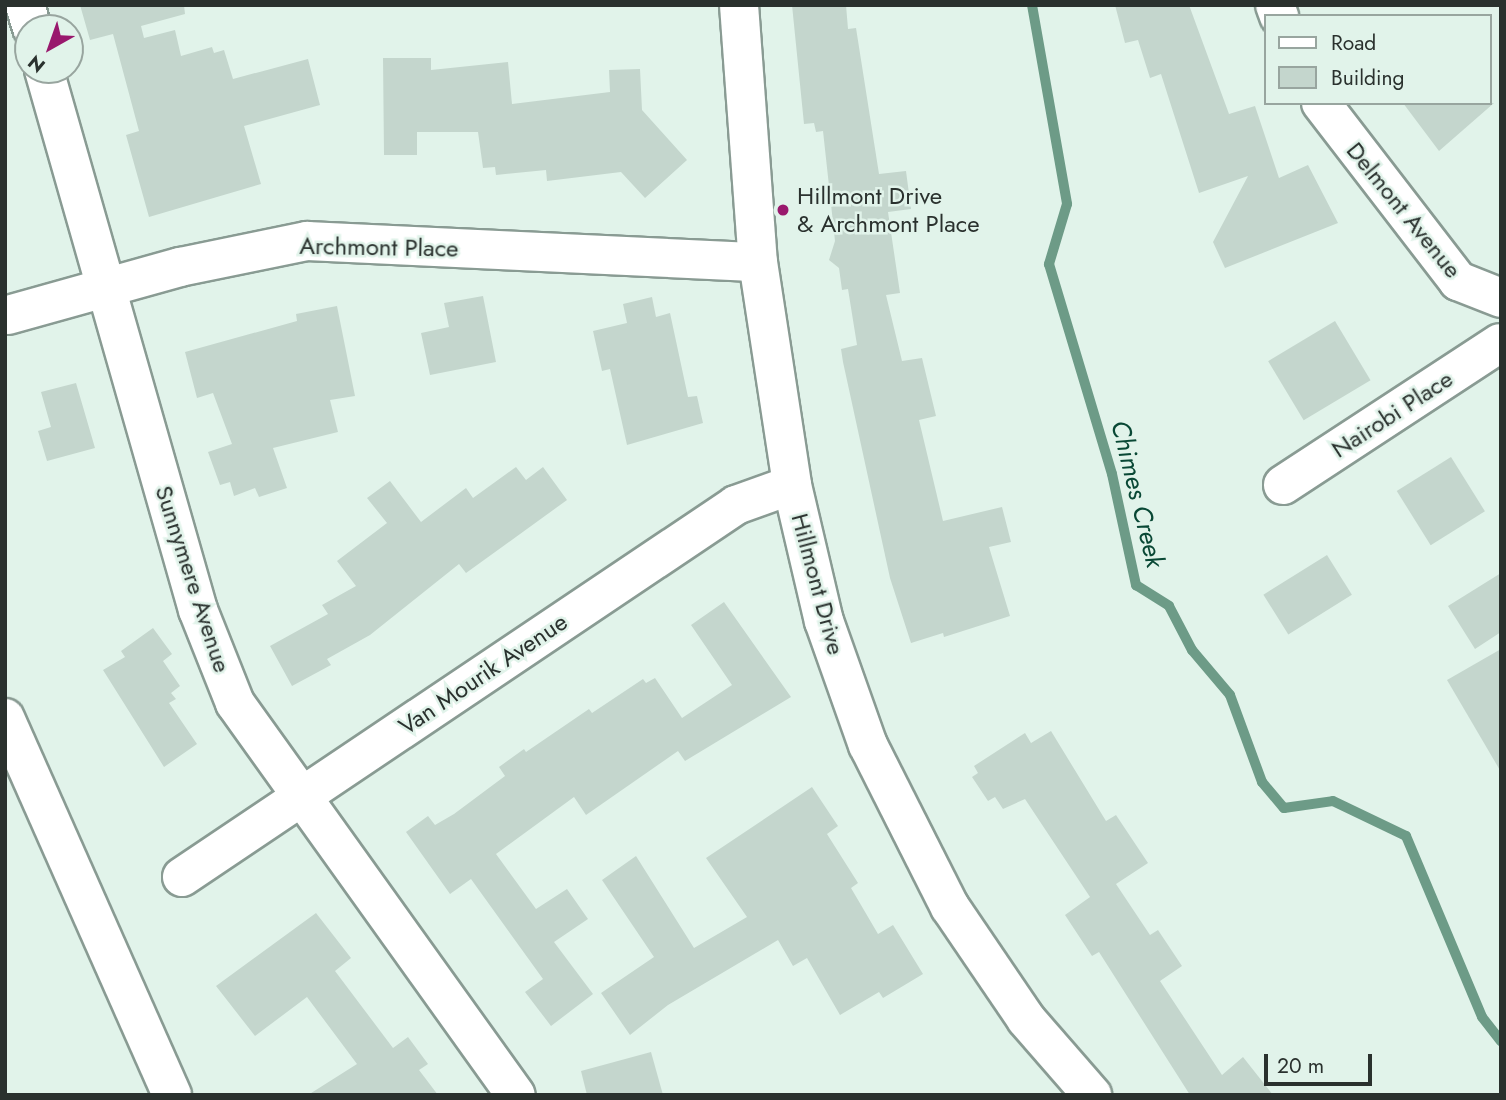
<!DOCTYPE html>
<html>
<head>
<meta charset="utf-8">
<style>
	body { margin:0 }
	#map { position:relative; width:1506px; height:1100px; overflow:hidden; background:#e1f3ea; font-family:Jost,sans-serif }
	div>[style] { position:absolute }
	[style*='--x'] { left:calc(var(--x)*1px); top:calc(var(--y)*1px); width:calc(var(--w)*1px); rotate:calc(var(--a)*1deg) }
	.stream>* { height:10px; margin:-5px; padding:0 5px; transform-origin:5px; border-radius:5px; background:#6d9b87 }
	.building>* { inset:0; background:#c4d6cd; transform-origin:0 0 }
	.roads { filter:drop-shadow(2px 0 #899b93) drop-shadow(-2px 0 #899b93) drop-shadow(0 2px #899b93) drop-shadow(0 -2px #899b93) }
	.minor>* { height:38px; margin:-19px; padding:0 19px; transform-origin:19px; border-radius:19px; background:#fff }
	.highway>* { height:38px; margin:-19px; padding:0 19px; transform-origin:19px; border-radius:19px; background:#fff }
	.dots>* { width:19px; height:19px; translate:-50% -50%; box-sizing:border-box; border:4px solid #e1f3ea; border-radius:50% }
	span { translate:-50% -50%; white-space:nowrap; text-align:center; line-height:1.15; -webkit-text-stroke:5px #e1f3ea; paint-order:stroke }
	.poi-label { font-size:24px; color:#2a312e }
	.left { translate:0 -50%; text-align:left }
	.street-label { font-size:24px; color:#2a312e }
	.water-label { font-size:26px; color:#094835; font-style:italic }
	.frame { position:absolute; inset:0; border:7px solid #2a312e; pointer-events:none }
	.legend { position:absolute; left:1264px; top:14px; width:228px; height:91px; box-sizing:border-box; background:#e1f3ea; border:2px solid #98a59f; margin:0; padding:9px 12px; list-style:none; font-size:21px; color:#2a312e }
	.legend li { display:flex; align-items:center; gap:14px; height:35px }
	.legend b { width:35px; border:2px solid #98a59f }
	.north { position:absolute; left:14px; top:14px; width:70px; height:70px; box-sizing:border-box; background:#e1f3ea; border:2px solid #98a59f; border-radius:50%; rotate:220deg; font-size:19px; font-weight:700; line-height:28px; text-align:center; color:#2a312e }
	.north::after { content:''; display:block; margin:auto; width:24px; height:32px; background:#99186d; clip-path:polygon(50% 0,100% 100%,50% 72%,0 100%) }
	.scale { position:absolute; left:1264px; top:1054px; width:108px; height:32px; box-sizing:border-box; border:4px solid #2a312e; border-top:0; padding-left:9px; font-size:21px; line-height:24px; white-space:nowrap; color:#2a312e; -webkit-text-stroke:5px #e1f3ea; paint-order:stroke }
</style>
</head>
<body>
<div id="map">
	<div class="stream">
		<i style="--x:1032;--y:5;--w:202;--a:80"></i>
		<i style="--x:1067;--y:204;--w:63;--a:106.7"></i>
		<i style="--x:1049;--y:264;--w:219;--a:73.3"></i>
		<i style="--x:1112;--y:474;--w:114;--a:77.8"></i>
		<i style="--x:1136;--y:585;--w:39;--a:32"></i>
		<i style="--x:1169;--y:606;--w:50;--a:62.4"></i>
		<i style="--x:1192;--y:650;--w:59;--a:49.8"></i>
		<i style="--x:1230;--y:695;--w:93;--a:69.8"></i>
		<i style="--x:1262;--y:782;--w:34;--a:50"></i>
		<i style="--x:1284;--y:808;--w:49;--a:-8.1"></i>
		<i style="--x:1333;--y:801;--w:81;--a:25.6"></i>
		<i style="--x:1406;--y:836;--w:196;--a:67.2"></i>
		<i style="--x:1482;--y:1017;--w:31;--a:52"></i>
	</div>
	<div class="building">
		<i style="clip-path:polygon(80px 5px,184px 5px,185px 14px,141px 26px,144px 38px,175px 30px,181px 56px,212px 47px,214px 53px,224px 50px,233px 79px,308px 59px,320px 105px,244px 126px,261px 184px,149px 217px,126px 135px,139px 131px,113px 34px,90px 40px)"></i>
		<i style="clip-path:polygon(792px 5px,846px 5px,848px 29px,856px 28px,879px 174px,906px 171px,911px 209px,888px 212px,900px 293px,886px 295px,902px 361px,922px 358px,936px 416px,919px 420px,943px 521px,1002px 507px,1011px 542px,989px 547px,1010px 616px,944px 637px,943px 633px,911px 643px,890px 578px,843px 362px,841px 349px,857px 345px,848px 289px,842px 290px,839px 268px,829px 260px,835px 241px,823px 131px,816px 132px,814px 123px,804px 124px)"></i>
		<i style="clip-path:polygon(1115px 5px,1189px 5px,1229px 114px,1255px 106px,1279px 178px,1308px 165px,1338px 223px,1225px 268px,1213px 242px,1248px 176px,1199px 193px,1161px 74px,1150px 78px,1138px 40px,1125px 43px)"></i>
		<i style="clip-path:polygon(383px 58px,431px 58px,431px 70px,508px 62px,512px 104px,610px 92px,609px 70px,640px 69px,642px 110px,687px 160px,645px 198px,621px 172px,547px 181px,546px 170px,496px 175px,495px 167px,483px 168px,478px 132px,417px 132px,417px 155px,384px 155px)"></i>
		<i style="clip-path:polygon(1403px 103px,1494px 103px,1439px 151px)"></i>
		<i style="clip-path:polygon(483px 296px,496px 362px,430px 375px,421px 333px,449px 327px,444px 303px)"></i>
		<i style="clip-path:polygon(652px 297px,656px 317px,670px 313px,688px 397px,697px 396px,703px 423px,627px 445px,610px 369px,602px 371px,593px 331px,627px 323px,623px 304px)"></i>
		<i style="clip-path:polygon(337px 306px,355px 396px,330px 400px,338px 432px,273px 448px,287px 488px,259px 497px,255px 488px,234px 496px,230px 482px,220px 485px,208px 452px,232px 444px,213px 393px,197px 398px,185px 352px,297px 321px,296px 314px)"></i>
		<i style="left:1335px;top:321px;width:69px;height:78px;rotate:59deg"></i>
		<i style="clip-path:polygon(76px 383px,95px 448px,47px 461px,38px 431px,51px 427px,41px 392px)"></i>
		<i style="left:1451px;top:457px;width:64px;height:64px;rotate:58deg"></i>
		<i style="clip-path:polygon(516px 467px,526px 480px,543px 467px,567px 500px,466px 573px,459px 564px,370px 635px,327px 659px,331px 665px,292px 686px,270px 646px,328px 614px,322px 605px,356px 586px,337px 561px,387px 523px,367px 498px,390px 481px,421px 522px,466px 488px,473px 498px)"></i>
		<i style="left:1327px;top:555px;width:47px;height:75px;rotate:58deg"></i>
		<i style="clip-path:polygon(1501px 573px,1501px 632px,1475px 649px,1448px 606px)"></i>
		<i style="clip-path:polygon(724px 602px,791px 697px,685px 761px,678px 751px,586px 815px,574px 797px,496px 854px,536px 909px,567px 889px,588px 919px,554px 942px,593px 994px,551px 1026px,525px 992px,543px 979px,471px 879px,450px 894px,406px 832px,428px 816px,435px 825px,454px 814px,505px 776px,499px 767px,524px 749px,526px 752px,589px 709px,592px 713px,643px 679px,646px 683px,655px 678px,682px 718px,732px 685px,691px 625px)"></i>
		<i style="clip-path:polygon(153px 628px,172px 654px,163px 661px,180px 686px,171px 693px,176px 699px,169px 703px,197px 744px,164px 767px,103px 670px,125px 657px,121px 651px)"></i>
		<i style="clip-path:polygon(1501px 649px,1501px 772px,1447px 680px)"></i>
		<i style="clip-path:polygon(1051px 731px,1106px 821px,1116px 815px,1148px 863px,1116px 884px,1150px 935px,1158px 930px,1182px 966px,1160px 981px,1222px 1075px,1243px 1057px,1273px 1095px,1190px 1095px,1099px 952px,1092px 956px,1065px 915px,1090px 897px,1025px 799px,1003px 809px,995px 797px,988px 801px,972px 777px,978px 773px,974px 766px,1025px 733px,1031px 743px)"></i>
		<i style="clip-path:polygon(812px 787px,838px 826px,827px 834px,858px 883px,851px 888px,878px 934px,893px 925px,923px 974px,883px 998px,879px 992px,840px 1015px,807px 958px,793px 966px,778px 940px,668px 1005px,630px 1035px,601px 993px,654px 957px,602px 880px,636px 856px,694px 948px,747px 917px,706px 858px)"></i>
		<i style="clip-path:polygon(316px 913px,351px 958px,335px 971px,393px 1048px,408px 1037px,428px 1064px,419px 1070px,438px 1095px,308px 1095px,357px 1064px,307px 997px,255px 1036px,216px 986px)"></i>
		<i style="clip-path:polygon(651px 1052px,663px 1095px,587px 1095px,581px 1071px)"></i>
	</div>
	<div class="roads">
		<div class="minor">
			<i style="--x:25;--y:5;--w:24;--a:73"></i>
			<i style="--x:739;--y:5;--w:258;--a:85.8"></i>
			<i style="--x:758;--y:262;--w:226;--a:81.3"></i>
			<i style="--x:792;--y:485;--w:140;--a:76.8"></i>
			<i style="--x:824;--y:621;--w:132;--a:70.5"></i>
			<i style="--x:868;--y:745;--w:182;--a:63.2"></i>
			<i style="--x:950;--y:907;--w:135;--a:55.8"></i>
			<i style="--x:1026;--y:1019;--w:101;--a:49"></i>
			<i style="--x:1275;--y:5;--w:12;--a:70"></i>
			<i style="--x:44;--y:70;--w:562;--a:74.08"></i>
			<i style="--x:198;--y:610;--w:100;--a:68.3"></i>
			<i style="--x:235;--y:703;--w:482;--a:54.4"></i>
			<i style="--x:1321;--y:103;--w:225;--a:52.4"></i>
			<i style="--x:1458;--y:281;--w:46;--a:21.6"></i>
			<i style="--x:8;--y:315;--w:179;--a:-15.6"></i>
			<i style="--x:180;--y:267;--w:130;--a:-11.6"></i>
			<i style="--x:307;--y:241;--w:451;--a:2.7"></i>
			<i style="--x:1283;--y:485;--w:259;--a:-33.2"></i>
			<i style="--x:182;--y:877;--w:667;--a:-33.88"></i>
			<i style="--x:736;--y:505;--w:59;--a:-19.7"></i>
		</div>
		<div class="highway">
			<i style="--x:5;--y:718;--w:412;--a:66.1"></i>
		</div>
	</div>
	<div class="dots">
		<i style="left:783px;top:210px;background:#99186d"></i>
	</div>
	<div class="poi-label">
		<span class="left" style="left:797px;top:210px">Hillmont Drive<br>&amp; Archmont Place</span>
	</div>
	<div class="street-label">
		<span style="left:1404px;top:210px;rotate:51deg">Delmont Avenue</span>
		<span style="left:379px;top:247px;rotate:1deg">Archmont Place</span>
		<span style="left:1392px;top:414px;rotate:-33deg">Nairobi Place</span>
		<span style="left:193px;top:579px;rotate:72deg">Sunnymere Avenue</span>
		<span style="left:818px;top:584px;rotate:75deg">Hillmont Drive</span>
		<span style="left:483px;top:674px;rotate:-34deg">Van Mourik Avenue</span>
	</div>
	<div class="water-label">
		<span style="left:1137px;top:494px;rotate:76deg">Chimes Creek</span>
	</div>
	<div class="frame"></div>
	<ul class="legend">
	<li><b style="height:9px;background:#fff"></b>Road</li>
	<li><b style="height:19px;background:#c4d6cd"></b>Building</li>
	</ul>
	<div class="north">N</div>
	<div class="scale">20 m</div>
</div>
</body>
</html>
